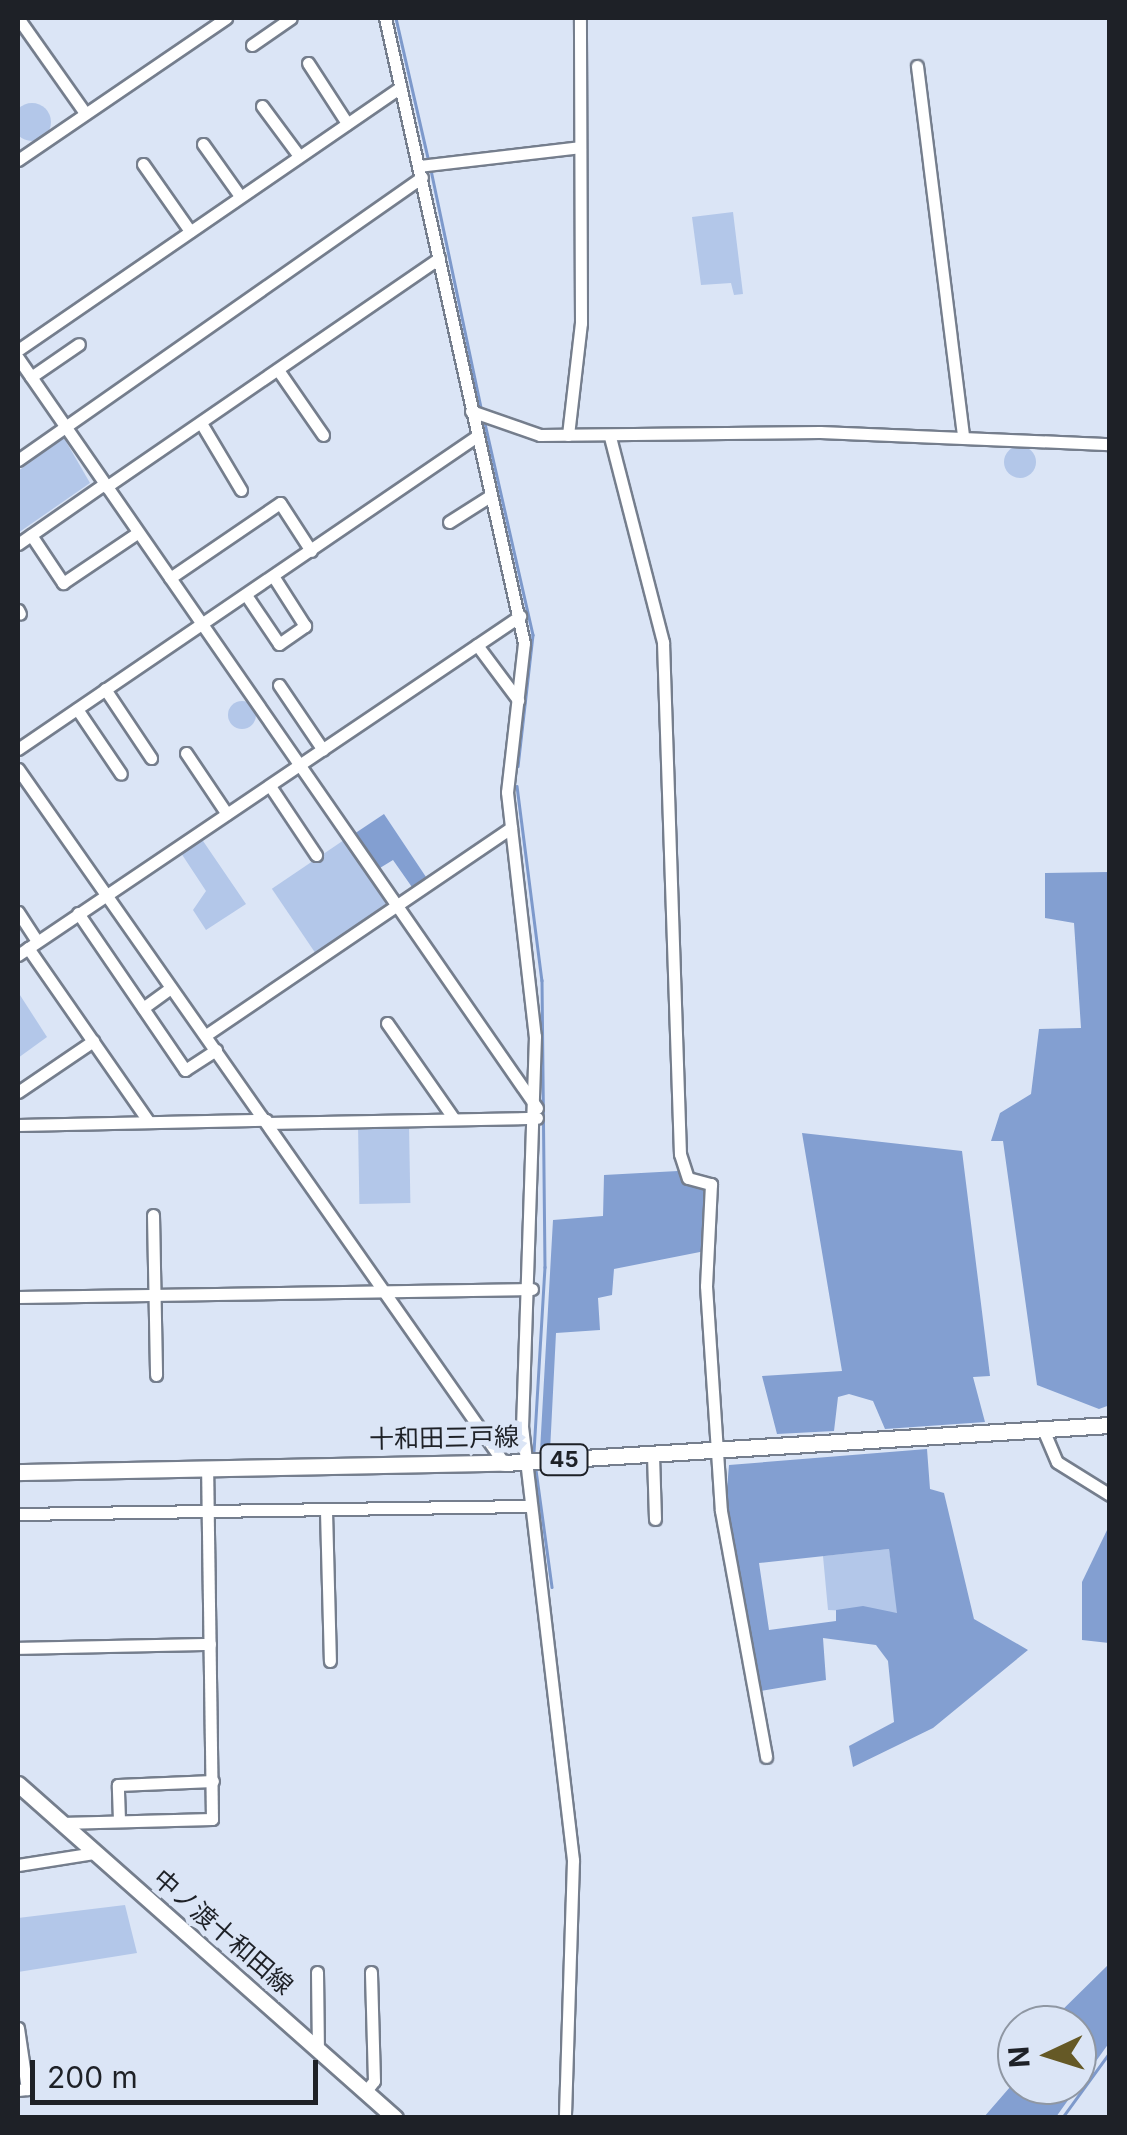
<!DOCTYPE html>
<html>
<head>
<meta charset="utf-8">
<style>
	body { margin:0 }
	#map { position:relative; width:1127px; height:2135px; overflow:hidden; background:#dbe5f6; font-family:Inter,"Noto Sans JP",sans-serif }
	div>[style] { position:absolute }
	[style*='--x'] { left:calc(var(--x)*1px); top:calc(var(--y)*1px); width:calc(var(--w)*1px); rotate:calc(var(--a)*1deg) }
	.green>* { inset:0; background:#b3c7e9; transform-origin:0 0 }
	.round { border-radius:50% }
	.forest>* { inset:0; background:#839fd1 }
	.stream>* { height:2.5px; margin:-1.25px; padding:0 1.25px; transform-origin:1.25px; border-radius:1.25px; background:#7d99cb }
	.roads { filter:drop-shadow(2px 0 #757e8d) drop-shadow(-2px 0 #757e8d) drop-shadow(0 2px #757e8d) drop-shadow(0 -2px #757e8d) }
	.minor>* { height:11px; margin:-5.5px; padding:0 5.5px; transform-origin:5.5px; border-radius:5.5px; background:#fff }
	.major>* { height:15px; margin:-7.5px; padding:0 7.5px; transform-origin:7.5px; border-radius:7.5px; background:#fff }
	span { translate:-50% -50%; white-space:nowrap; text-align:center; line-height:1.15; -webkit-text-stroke:10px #dbe5f6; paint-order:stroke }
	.shield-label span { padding:2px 8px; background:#dbe5f6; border:2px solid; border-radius:8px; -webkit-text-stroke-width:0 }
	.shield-label { font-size:22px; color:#1e2127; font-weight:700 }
	.street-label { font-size:25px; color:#1e2127 }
	.frame { position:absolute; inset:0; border:20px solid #1e2127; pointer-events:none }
	.north { position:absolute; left:997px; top:2005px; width:100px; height:100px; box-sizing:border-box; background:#dbe5f6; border:2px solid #8f97a3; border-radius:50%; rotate:266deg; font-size:28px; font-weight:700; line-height:40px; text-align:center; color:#1e2127 }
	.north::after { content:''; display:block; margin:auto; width:35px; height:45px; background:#655926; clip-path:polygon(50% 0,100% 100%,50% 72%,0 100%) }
	.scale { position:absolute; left:30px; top:2060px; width:288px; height:45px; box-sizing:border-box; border:5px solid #1e2127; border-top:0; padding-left:12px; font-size:30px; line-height:35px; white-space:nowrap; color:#1e2127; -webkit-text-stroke:8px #dbe5f6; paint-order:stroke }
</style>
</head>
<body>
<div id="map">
	<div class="green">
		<i class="round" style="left:13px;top:103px;width:38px;height:38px"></i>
		<i style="clip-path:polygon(733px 212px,743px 294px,734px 295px,731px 283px,701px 285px,692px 217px)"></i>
		<i style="clip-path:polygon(64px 438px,90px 483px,18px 533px,18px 471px)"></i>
		<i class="round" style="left:1004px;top:446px;width:32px;height:32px"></i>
		<i class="round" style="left:228px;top:701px;width:28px;height:28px"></i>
		<i style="clip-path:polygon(201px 838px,246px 904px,206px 930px,193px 910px,206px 891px,181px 853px)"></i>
		<i style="left:344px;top:840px;width:78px;height:87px;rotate:56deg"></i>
		<i style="clip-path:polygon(18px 992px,47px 1037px,18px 1058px)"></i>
		<i style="left:409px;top:1124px;width:79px;height:51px;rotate:89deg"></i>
		<i style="clip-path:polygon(889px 1549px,898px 1613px,828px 1610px,823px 1556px)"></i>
		<i style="clip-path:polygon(125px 1905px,137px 1953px,18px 1972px,18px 1918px)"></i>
	</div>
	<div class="forest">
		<i style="clip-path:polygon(384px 814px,428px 880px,414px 890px,393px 860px,375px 871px,351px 836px)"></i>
		<i style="clip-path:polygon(1109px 872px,1110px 1405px,1099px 1409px,1037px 1385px,1003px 1141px,991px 1141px,1000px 1113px,1031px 1094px,1039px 1029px,1081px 1028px,1074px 923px,1045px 918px,1045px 873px)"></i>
		<i style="clip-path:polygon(802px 1133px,962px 1151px,990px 1376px,973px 1377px,985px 1422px,885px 1429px,873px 1401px,849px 1394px,838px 1397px,834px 1431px,777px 1434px,762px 1376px,842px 1371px)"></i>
		<i style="clip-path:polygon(678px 1171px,688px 1185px,706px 1186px,705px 1251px,614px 1269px,612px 1295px,598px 1298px,600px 1330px,556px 1333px,550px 1451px,540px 1451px,553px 1220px,603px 1216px,604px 1175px)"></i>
		<i style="clip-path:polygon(evenodd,927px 1449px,930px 1489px,944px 1493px,974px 1619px,1028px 1650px,933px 1728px,853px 1767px,849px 1746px,894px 1722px,888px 1661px,876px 1645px,823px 1638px,826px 1680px,761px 1691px,726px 1501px,729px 1465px,927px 1449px,889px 1549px,897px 1613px,863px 1606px,836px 1610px,836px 1621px,769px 1630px,759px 1563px,889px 1549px)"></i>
		<i style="clip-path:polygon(1109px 1526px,1109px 1643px,1082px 1640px,1082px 1582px)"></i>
		<i style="clip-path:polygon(1109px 1964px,1109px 2043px,1056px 2117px,984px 2117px,1017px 2079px,1077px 2085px,1077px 2025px,1047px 2025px)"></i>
	</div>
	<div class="stream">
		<i style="--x:396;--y:18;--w:148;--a:77.1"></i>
		<i style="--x:431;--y:170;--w:247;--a:78.1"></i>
		<i style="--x:484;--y:419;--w:221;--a:77.2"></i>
		<i style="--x:533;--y:635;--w:132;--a:96.5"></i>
		<i style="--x:517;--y:786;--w:196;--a:82.7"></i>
		<i style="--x:542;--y:980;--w:287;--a:89.4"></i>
		<i style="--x:545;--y:1267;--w:186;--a:93.4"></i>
		<i style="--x:536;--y:1470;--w:118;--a:82.2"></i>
		<i style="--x:1062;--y:2118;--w:82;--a:-54"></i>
	</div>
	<div class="roads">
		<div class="minor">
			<i style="--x:18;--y:18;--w:116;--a:54.8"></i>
			<i style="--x:385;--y:18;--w:640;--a:77.46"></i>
			<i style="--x:524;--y:643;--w:150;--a:96.5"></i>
			<i style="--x:507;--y:792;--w:246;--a:83.5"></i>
			<i style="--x:535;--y:1036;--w:390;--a:91.9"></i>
			<i style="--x:522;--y:1426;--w:437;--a:83.3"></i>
			<i style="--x:573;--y:1860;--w:258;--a:91.8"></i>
			<i style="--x:252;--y:45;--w:47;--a:-34.7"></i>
			<i style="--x:308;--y:63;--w:72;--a:57"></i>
			<i style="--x:917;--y:66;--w:372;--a:82.9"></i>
			<i style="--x:262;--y:106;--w:62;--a:53.5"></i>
			<i style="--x:203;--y:144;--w:64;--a:54.6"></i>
			<i style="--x:18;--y:160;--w:252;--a:-34.3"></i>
			<i style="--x:143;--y:164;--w:82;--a:55"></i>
			<i style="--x:419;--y:166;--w:162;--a:-6.7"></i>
			<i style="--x:18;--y:350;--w:464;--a:-34.5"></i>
			<i style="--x:18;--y:358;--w:912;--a:55.32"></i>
			<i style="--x:278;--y:370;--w:79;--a:55.3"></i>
			<i style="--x:31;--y:377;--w:58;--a:-34.5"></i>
			<i style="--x:471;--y:411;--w:73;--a:19.2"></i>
			<i style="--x:540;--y:435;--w:280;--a:-0.6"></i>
			<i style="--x:820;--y:432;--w:290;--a:2.4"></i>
			<i style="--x:201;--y:423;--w:78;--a:59.2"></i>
			<i style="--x:568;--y:435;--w:113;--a:-83.4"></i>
			<i style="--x:581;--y:323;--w:305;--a:-90.2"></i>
			<i style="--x:610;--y:437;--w:212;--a:75.5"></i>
			<i style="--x:663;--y:642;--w:512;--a:88.1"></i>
			<i style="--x:680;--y:1154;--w:25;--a:72"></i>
			<i style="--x:688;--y:1178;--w:24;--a:15"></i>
			<i style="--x:711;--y:1184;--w:102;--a:92.8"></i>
			<i style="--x:706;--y:1286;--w:225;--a:86.2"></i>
			<i style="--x:721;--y:1511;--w:250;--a:79.6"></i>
			<i style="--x:18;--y:460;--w:493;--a:-35"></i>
			<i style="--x:106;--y:487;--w:404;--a:-34.5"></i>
			<i style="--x:449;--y:522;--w:49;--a:-32.4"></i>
			<i style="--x:31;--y:535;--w:58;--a:56.3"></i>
			<i style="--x:63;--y:583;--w:89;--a:-34"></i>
			<i style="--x:18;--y:544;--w:105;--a:-34.9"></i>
			<i style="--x:170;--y:578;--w:133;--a:-34.3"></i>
			<i style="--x:280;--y:503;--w:57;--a:57.1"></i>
			<i style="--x:246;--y:595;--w:59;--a:56"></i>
			<i style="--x:279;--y:644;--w:32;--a:-35"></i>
			<i style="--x:305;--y:626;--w:59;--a:-122.6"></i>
			<i style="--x:18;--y:610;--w:4;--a:63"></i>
			<i style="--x:477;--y:645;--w:69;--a:53.3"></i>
			<i style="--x:279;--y:685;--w:78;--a:55.9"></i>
			<i style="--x:105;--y:689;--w:83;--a:56.3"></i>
			<i style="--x:77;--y:709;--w:78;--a:55.9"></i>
			<i style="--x:18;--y:749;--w:556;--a:-34.29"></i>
			<i style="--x:186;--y:753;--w:73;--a:56.1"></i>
			<i style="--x:18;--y:769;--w:847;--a:55"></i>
			<i style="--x:270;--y:786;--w:83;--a:56.3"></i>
			<i style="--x:18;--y:912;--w:35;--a:57"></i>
			<i style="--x:78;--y:913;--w:190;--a:55.7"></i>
			<i style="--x:185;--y:1070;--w:37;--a:-33"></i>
			<i style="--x:28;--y:948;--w:212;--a:55.2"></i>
			<i style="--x:18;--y:955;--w:606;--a:-34.03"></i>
			<i style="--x:143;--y:1008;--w:34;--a:-36"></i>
			<i style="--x:387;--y:1023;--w:117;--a:55.1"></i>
			<i style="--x:206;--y:1035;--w:369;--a:-34.2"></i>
			<i style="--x:18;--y:1092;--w:91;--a:-34.2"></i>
			<i style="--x:267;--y:1123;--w:270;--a:-1.1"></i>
			<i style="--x:18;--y:1125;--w:248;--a:-1.2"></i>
			<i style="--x:153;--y:1215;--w:160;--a:88.9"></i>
			<i style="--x:18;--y:1297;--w:514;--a:-0.89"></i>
			<i style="--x:1045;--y:1434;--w:30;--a:67"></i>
			<i style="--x:1057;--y:1462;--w:62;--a:31.9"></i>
			<i style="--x:653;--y:1455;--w:64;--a:88.2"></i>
			<i style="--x:326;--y:1511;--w:150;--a:88.5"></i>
			<i style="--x:18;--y:1514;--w:512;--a:-0.9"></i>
			<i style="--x:18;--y:1648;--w:192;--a:-1.2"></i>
			<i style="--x:119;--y:1820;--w:35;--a:-92"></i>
			<i style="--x:118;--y:1785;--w:95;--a:-2.4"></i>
			<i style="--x:61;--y:1823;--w:151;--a:-1.5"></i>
			<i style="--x:212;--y:1819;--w:351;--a:-90.8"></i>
			<i style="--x:18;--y:1865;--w:78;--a:-8.9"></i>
			<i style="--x:317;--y:1972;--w:78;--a:89.3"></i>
			<i style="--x:18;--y:2028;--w:62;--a:81.6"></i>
			<i style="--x:27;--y:2089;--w:9;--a:174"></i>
			<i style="--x:365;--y:2092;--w:14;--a:-51"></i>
			<i style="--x:374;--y:2081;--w:109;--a:-91.6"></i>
		</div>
		<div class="major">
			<i style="--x:18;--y:1472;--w:486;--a:-1.1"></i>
			<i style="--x:504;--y:1463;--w:607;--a:-3.59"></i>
			<i style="--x:18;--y:1784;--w:504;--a:41.54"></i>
		</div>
	</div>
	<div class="shield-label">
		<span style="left:564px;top:1460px">45</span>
	</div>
	<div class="street-label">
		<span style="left:444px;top:1438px;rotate:-1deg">十和田三戸線</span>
		<span style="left:223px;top:1932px;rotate:41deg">中ノ渡十和田線</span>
	</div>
	<div class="frame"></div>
	<div class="north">N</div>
	<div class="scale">200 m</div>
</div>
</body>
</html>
